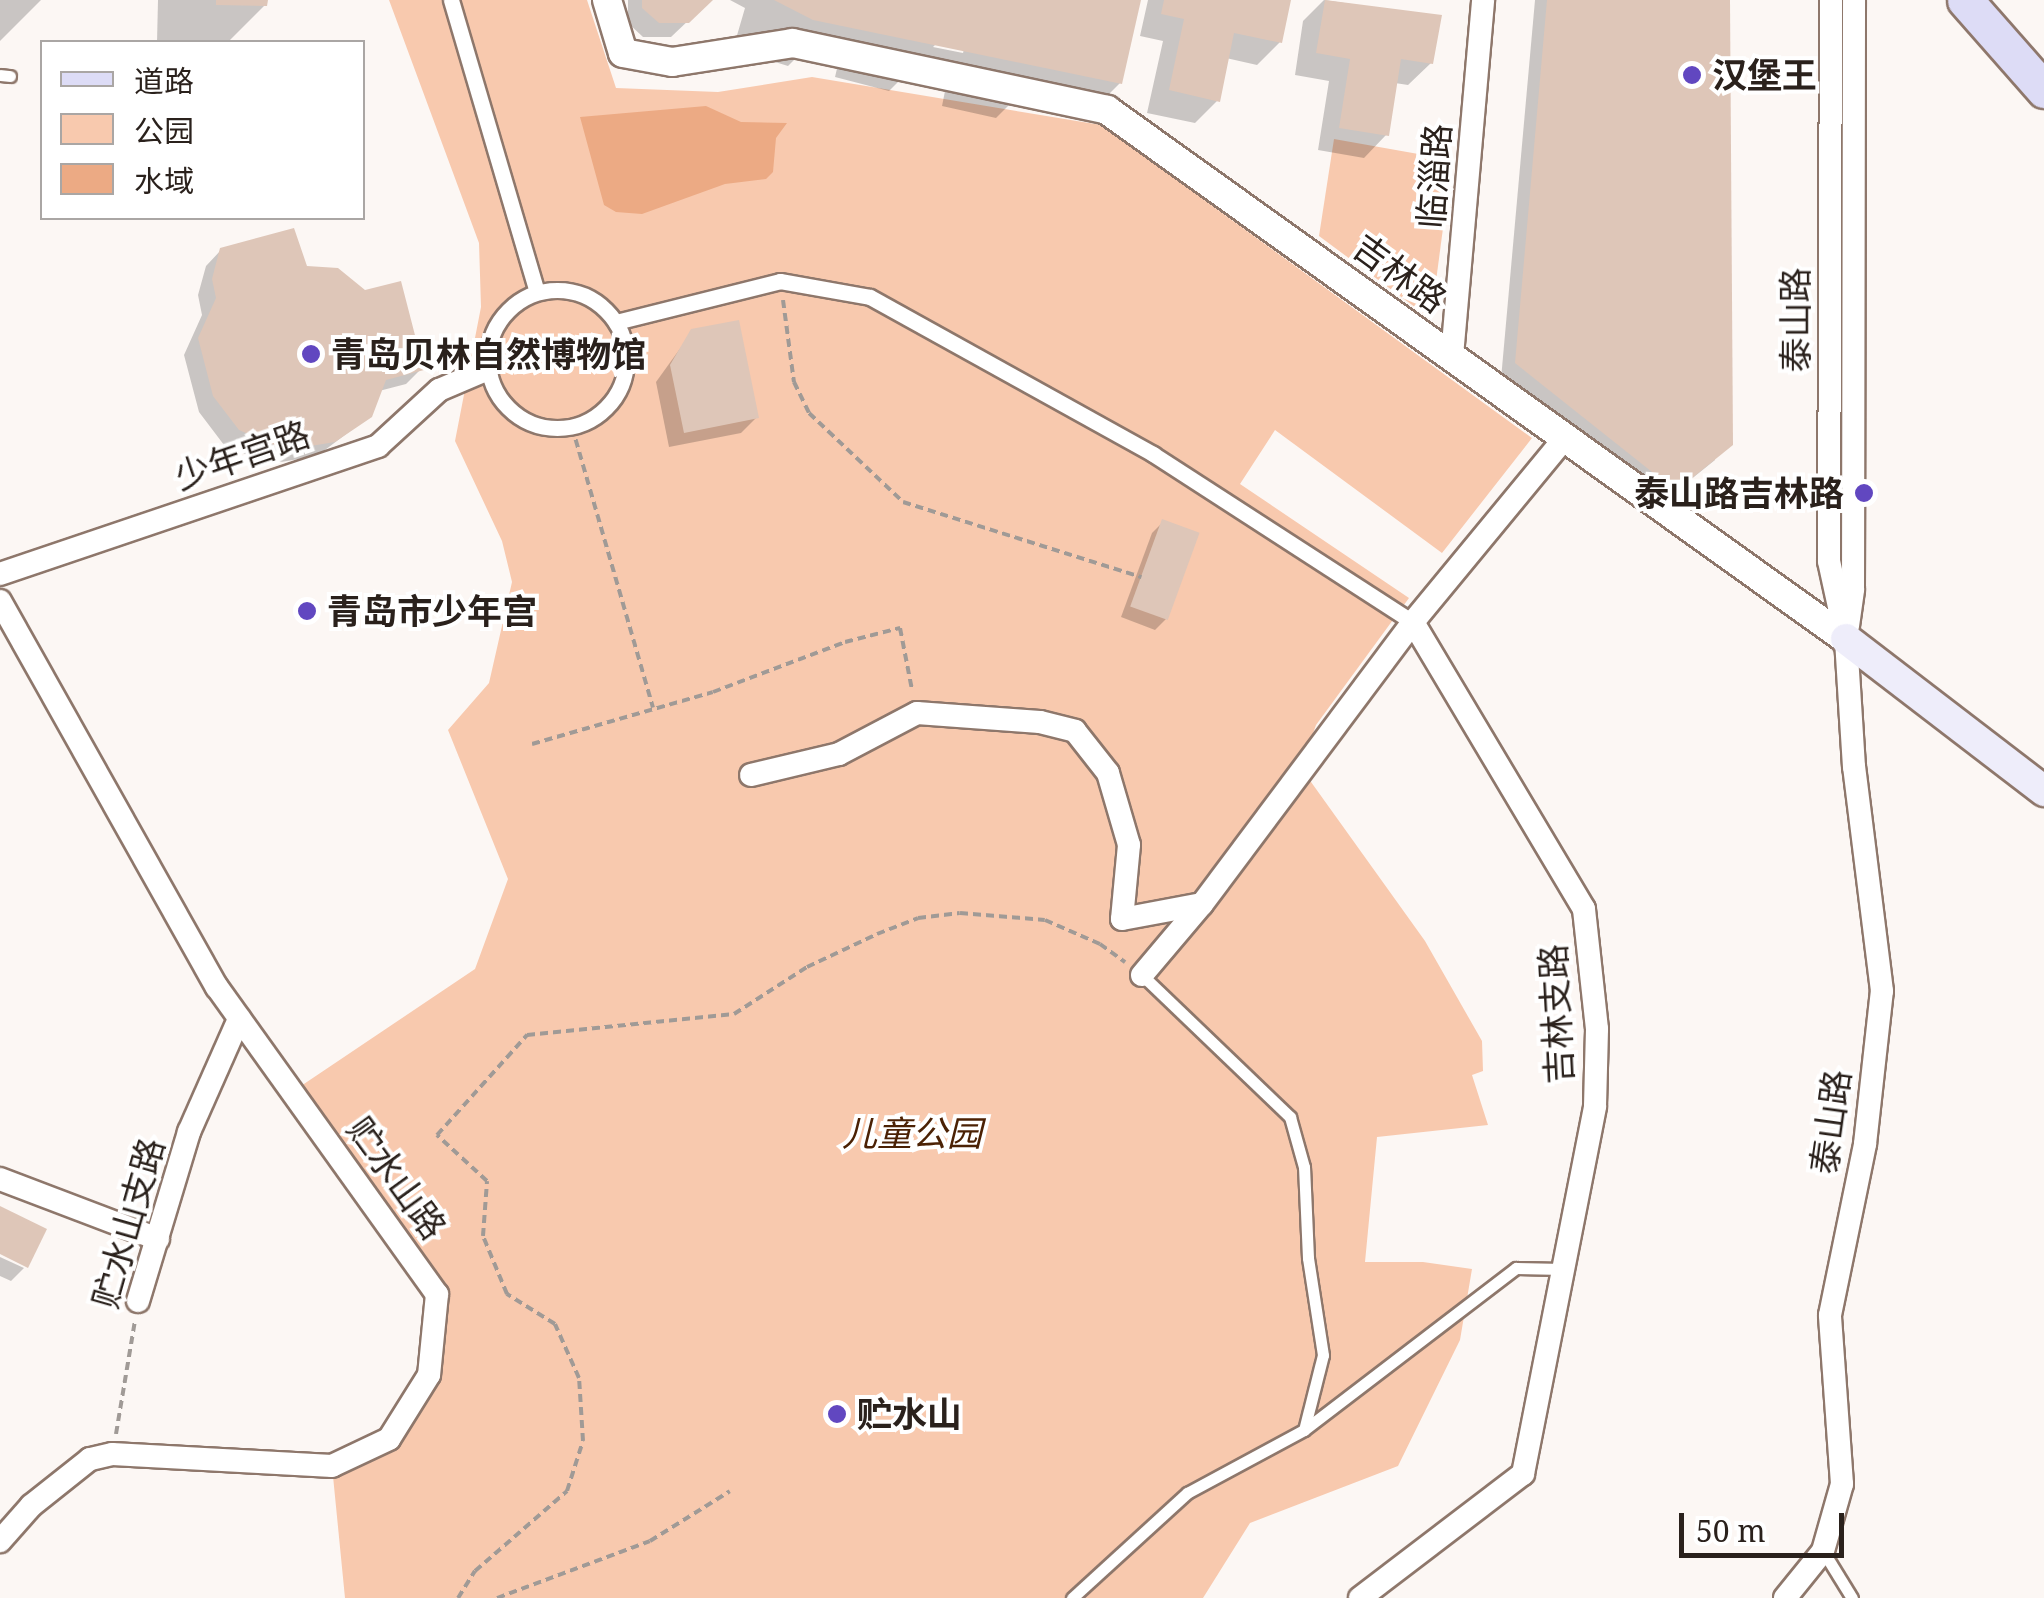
<!DOCTYPE html>
<html>
<head>
<meta charset="utf-8">
<style>
	body { margin:0 }
	#map { position:relative; width:2044px; height:1598px; overflow:hidden; background:#fcf7f4; font-family:"Noto Serif","Noto Sans SC",serif }
	div>[style] { position:absolute }
	[style*='--x'] { left:calc(var(--x)*1px); top:calc(var(--y)*1px); width:calc(var(--w)*1px); rotate:calc(var(--a)*1deg) }
	.green>* { inset:0; background:#f8c9ae }
	.water>* { inset:0; background:#ecaa84 }
	.shadow>* { inset:0; background:#0003 }
	.building>* { inset:0; background:#dec6b8; transform-origin:0 0 }
	.path>* { height:4px; margin-top:-2px; transform-origin:0; background:repeating-linear-gradient(90deg,#a09a96 0 8px,transparent 0 13px) }
	.roads { filter:drop-shadow(2px 0 #8e776b) drop-shadow(-2px 0 #8e776b) drop-shadow(0 2px #8e776b) drop-shadow(0 -2px #8e776b) }
	.service>* { height:11px; margin:-5.5px; padding:0 5.5px; transform-origin:5.5px; border-radius:5.5px; background:#fff }
	.pedestrian>* { height:15px; margin:-7.5px; padding:0 7.5px; transform-origin:7.5px; border-radius:7.5px; background:#fff }
	.pedestrian>.ring { margin:-7.5px; padding:0; box-sizing:content-box; background:none; border:15px solid #fff; border-radius:50% }
	.minor>* { height:22px; margin:-11px; padding:0 11px; transform-origin:11px; border-radius:11px; background:#fff }
	.tertiary>* { height:28px; margin:-14px; padding:0 14px; transform-origin:14px; border-radius:14px; background:#fff }
	.secondary>* { height:30px; margin:-15px; padding:0 15px; transform-origin:15px; border-radius:15px; background:#eeedfa }
	.primary>* { height:35px; margin:-17.5px; padding:0 17.5px; transform-origin:17.5px; border-radius:17.5px; background:#dddcf6 }
	.dots>* { width:28px; height:28px; translate:-50% -50%; box-sizing:border-box; border:5px solid #fff; border-radius:50% }
	span { translate:-50% -50%; white-space:nowrap; text-align:center; line-height:1.15; -webkit-text-stroke:8px #fff; paint-order:stroke }
	.poi-label { font-size:35px; color:#2a211c; font-weight:700 }
	.left { translate:0 -50%; text-align:left }
	.right { translate:-100% -50%; text-align:right }
	.street-label { font-size:35px; color:#2a211c }
	.park-label { font-size:35px; color:#4b2104; font-style:italic }
	.legend { position:absolute; left:40px; top:40px; width:325px; height:180px; box-sizing:border-box; background:#fff; border:2px solid #aaa6a4; margin:0; padding:12px 18px; list-style:none; font-size:30px; color:#2a211c }
	.legend li { display:flex; align-items:center; gap:20px; height:50px }
	.legend b { width:50px; border:2px solid #aaa6a4 }
	.scale { position:absolute; left:1679px; top:1513px; width:165px; height:45px; box-sizing:border-box; border:5px solid #2a211c; border-top:0; padding-left:12px; font-size:30px; line-height:35px; white-space:nowrap; color:#2a211c; -webkit-text-stroke:8px #fff; paint-order:stroke }
</style>
</head>
<body>
<div id="map">
	<div class="green">
		<i style="clip-path:polygon(389px 0,587px 0,616px 88px,718px 92px,812px 77px,1101px 125px,1532px 438px,1442px 553px,1275px 430px,1240px 484px,1409px 598px,1316px 725px,1301px 768px,1425px 941px,1482px 1041px,1483px 1071px,1472px 1075px,1488px 1125px,1377px 1137px,1365px 1262px,1423px 1262px,1472px 1269px,1460px 1340px,1398px 1466px,1250px 1523px,1203px 1598px,345px 1598px,332px 1466px,389px 1439px,429px 1375px,437px 1294px,292px 1092px,475px 969px,508px 879px,448px 730px,489px 683px,512px 582px,502px 541px,455px 441px,481px 307px,479px 243px)"></i>
		<i style="clip-path:polygon(1334px 139px,1452px 160px,1431px 319px,1319px 236px)"></i>
	</div>
	<div class="water">
		<i style="clip-path:polygon(706px 106px,741px 122px,787px 123px,776px 138px,773px 172px,766px 179px,725px 184px,642px 214px,616px 212px,604px 205px,580px 117px)"></i>
	</div>
	<div class="shadow">
		<i style="clip-path:polygon(0 0,41px 0,0 41px)"></i>
		<i style="clip-path:polygon(158px 0,265px 0,265px 5px,228px 42px,157px 42px)"></i>
		<i style="clip-path:polygon(628px 0,710px 0,671px 37px,643px 37px,628px 23px)"></i>
		<i style="clip-path:polygon(evenodd,730px 0,1139px 0,1120px 83px,1105px 98px,1031px 83px,996px 118px,942px 106px,950px 66px,920px 60px,889px 91px,835px 77px,843px 43px,816px 38px,788px 66px,733px 49px,745px 8px,730px 0,937px 43px,964px 49px,963px 53px,933px 47px,937px 43px)"></i>
		<i style="clip-path:polygon(1148px 0,1289px 0,1280px 42px,1257px 65px,1226px 58px,1217px 101px,1195px 123px,1147px 113px,1163px 41px,1140px 36px)"></i>
		<i style="clip-path:polygon(1324px 0,1439px 17px,1431px 63px,1408px 85px,1395px 83px,1386px 135px,1364px 158px,1318px 150px,1329px 81px,1295px 75px,1303px 21px)"></i>
		<i style="clip-path:polygon(1535px 0,1728px 0,1715px 460px,1659px 505px,1501px 379px)"></i>
		<i style="clip-path:polygon(221px 250px,306px 268px,421px 369px,406px 384px,379px 391px,370px 416px,317px 456px,269px 464px,224px 445px,199px 412px,184px 355px,202px 315px,198px 295px,206px 266px)"></i>
		<i style="clip-path:polygon(692px 332px,756px 418px,741px 433px,669px 447px,656px 382px)"></i>
		<i style="clip-path:polygon(1163px 522px,1166px 619px,1155px 630px,1121px 617px,1152px 533px)"></i>
		<i style="clip-path:polygon(0 1257px,24px 1268px,11px 1281px,0 1276px)"></i>
	</div>
	<div class="building">
		<i style="clip-path:polygon(216px 0,268px 0,267px 6px,216px 5px)"></i>
		<i style="clip-path:polygon(642px 0,713px 0,689px 23px,659px 23px,642px 8px)"></i>
		<i style="clip-path:polygon(774px 0,1141px 0,1122px 84px,813px 20px)"></i>
		<i style="clip-path:polygon(1164px 0,1291px 0,1282px 43px,1234px 33px,1220px 102px,1169px 90px,1184px 19px,1161px 14px)"></i>
		<i style="clip-path:polygon(1325px 0,1442px 15px,1433px 64px,1401px 59px,1389px 136px,1339px 128px,1350px 59px,1316px 53px)"></i>
		<i style="clip-path:polygon(1547px 0,1730px 0,1733px 445px,1676px 491px,1515px 363px)"></i>
		<i style="clip-path:polygon(294px 228px,307px 266px,338px 268px,365px 290px,401px 281px,424px 370px,386px 380px,372px 417px,335px 442px,286px 450px,239px 430px,213px 396px,198px 338px,216px 298px,212px 279px,220px 248px)"></i>
		<i style="clip-path:polygon(739px 320px,759px 418px,684px 433px,670px 365px,691px 329px)"></i>
		<i style="left:1162px;top:519px;width:40px;height:93px;rotate:20deg"></i>
		<i style="clip-path:polygon(0 1206px,47px 1229px,28px 1268px,0 1254px)"></i>
	</div>
	<div class="path">
		<i style="--x:783;--y:300;--w:83;--a:82.4"></i>
		<i style="--x:794;--y:382;--w:34;--a:64"></i>
		<i style="--x:809;--y:413;--w:129;--a:43.4"></i>
		<i style="--x:903;--y:502;--w:250;--a:17.5"></i>
		<i style="--x:572;--y:427;--w:292;--a:73.9"></i>
		<i style="--x:532;--y:744;--w:188;--a:-16"></i>
		<i style="--x:713;--y:692;--w:141;--a:-20.7"></i>
		<i style="--x:845;--y:642;--w:57;--a:-14.3"></i>
		<i style="--x:900;--y:628;--w:63;--a:79"></i>
		<i style="--x:116;--y:1434;--w:116;--a:-80.5"></i>
		<i style="--x:458;--y:1598;--w:32;--a:-58"></i>
		<i style="--x:475;--y:1571;--w:122;--a:-41"></i>
		<i style="--x:567;--y:1491;--w:52;--a:-72.3"></i>
		<i style="--x:583;--y:1441;--w:63;--a:-93.6"></i>
		<i style="--x:579;--y:1378;--w:59;--a:-114"></i>
		<i style="--x:555;--y:1324;--w:57;--a:-148"></i>
		<i style="--x:507;--y:1294;--w:63;--a:-112.5"></i>
		<i style="--x:483;--y:1236;--w:55;--a:-85.8"></i>
		<i style="--x:487;--y:1181;--w:68;--a:-137.4"></i>
		<i style="--x:437;--y:1135;--w:135;--a:-48"></i>
		<i style="--x:527;--y:1035;--w:208;--a:-5.8"></i>
		<i style="--x:734;--y:1014;--w:87;--a:-32.8"></i>
		<i style="--x:807;--y:967;--w:77;--a:-25.2"></i>
		<i style="--x:877;--y:934;--w:44;--a:-21.3"></i>
		<i style="--x:918;--y:918;--w:42;--a:-6.8"></i>
		<i style="--x:960;--y:913;--w:85;--a:4.7"></i>
		<i style="--x:1045;--y:920;--w:60;--a:23.6"></i>
		<i style="--x:1100;--y:944;--w:31;--a:36"></i>
		<i style="--x:497;--y:1598;--w:163;--a:-20.4"></i>
		<i style="--x:650;--y:1541;--w:94;--a:-32"></i>
	</div>
	<div class="roads">
		<div class="service">
			<i style="--x:0;--y:75;--w:10;--a:6"></i>
			<i style="--x:1304;--y:1430;--w:267;--a:-37.4"></i>
			<i style="--x:1516;--y:1268;--w:47;--a:1.2"></i>
			<i style="--x:1823;--y:1551;--w:55;--a:58.3"></i>
			<i style="--x:1072;--y:1598;--w:156;--a:-42.4"></i>
			<i style="--x:1187;--y:1493;--w:133;--a:-28.3"></i>
			<i style="--x:1304;--y:1430;--w:77;--a:-75.8"></i>
			<i style="--x:1323;--y:1355;--w:98;--a:-98.8"></i>
			<i style="--x:1308;--y:1258;--w:91;--a:-92.5"></i>
			<i style="--x:1304;--y:1167;--w:52;--a:-105.6"></i>
			<i style="--x:1290;--y:1117;--w:205;--a:-136.2"></i>
		</div>
		<div class="pedestrian">
			<i style="--x:451;--y:0;--w:304;--a:73.6"></i>
			<i class="ring" style="left:488px;top:290px;width:123px;height:123px"></i>
			<i style="--x:616;--y:322;--w:169;--a:-14"></i>
			<i style="--x:780;--y:281;--w:91;--a:10.1"></i>
			<i style="--x:870;--y:297;--w:324;--a:29"></i>
			<i style="--x:1153;--y:454;--w:310;--a:32.9"></i>
		</div>
		<div class="minor">
			<i style="--x:1452;--y:356;--w:357;--a:-85"></i>
			<i style="--x:0;--y:574;--w:399;--a:-18.7"></i>
			<i style="--x:378;--y:446;--w:83;--a:-42.6"></i>
			<i style="--x:439;--y:390;--w:53;--a:-23.2"></i>
			<i style="--x:0;--y:601;--w:443;--a:60.7"></i>
			<i style="--x:217;--y:987;--w:378;--a:54.4"></i>
			<i style="--x:437;--y:1294;--w:81;--a:95.6"></i>
			<i style="--x:429;--y:1375;--w:75;--a:122"></i>
			<i style="--x:389;--y:1439;--w:63;--a:154.7"></i>
			<i style="--x:332;--y:1466;--w:220;--a:-176.9"></i>
			<i style="--x:112;--y:1454;--w:23;--a:167"></i>
			<i style="--x:90;--y:1459;--w:75;--a:141.5"></i>
			<i style="--x:31;--y:1506;--w:47;--a:131.5"></i>
			<i style="--x:1848;--y:626;--w:37;--a:-82"></i>
			<i style="--x:1853;--y:589;--w:589;--a:-89.9"></i>
			<i style="--x:751;--y:775;--w:90;--a:-13.4"></i>
			<i style="--x:839;--y:754;--w:88;--a:-27.7"></i>
			<i style="--x:917;--y:713;--w:123;--a:4.2"></i>
			<i style="--x:1040;--y:722;--w:36;--a:14"></i>
			<i style="--x:1075;--y:731;--w:53;--a:51.8"></i>
			<i style="--x:1108;--y:773;--w:75;--a:73.7"></i>
			<i style="--x:1129;--y:845;--w:74;--a:95.4"></i>
			<i style="--x:1122;--y:919;--w:81;--a:-10.6"></i>
			<i style="--x:1142;--y:975;--w:93;--a:-49.8"></i>
			<i style="--x:1202;--y:904;--w:352;--a:-53.2"></i>
			<i style="--x:0;--y:1179;--w:169;--a:20.8"></i>
			<i style="--x:138;--y:1301;--w:177;--a:-73.2"></i>
			<i style="--x:189;--y:1132;--w:124;--a:-66.1"></i>
			<i style="--x:1360;--y:1598;--w:205;--a:-37.3"></i>
			<i style="--x:1523;--y:1474;--w:375;--a:-78.9"></i>
			<i style="--x:1595;--y:1106;--w:77;--a:-88.5"></i>
			<i style="--x:1597;--y:1029;--w:121;--a:-96.2"></i>
			<i style="--x:1584;--y:909;--w:334;--a:-120.8"></i>
			<i style="--x:1413;--y:622;--w:236;--a:-50.5"></i>
			<i style="--x:1785;--y:1598;--w:60;--a:-51"></i>
			<i style="--x:1823;--y:1551;--w:70;--a:-74.2"></i>
			<i style="--x:1842;--y:1484;--w:169;--a:-94.1"></i>
			<i style="--x:1830;--y:1315;--w:175;--a:-78.4"></i>
			<i style="--x:1865;--y:1144;--w:154;--a:-83.7"></i>
			<i style="--x:1882;--y:991;--w:226;--a:-97.1"></i>
			<i style="--x:1854;--y:767;--w:128;--a:-93.6"></i>
			<i style="--x:1846;--y:639;--w:80;--a:-102.3"></i>
			<i style="--x:1829;--y:561;--w:561;--a:-89.8"></i>
		</div>
		<div class="tertiary">
			<i style="--x:607;--y:0;--w:55;--a:73.2"></i>
			<i style="--x:623;--y:53;--w:50;--a:10.4"></i>
			<i style="--x:672;--y:62;--w:122;--a:-8.9"></i>
			<i style="--x:793;--y:43;--w:321;--a:12"></i>
			<i style="--x:1107;--y:110;--w:909;--a:35.6"></i>
		</div>
		<div class="secondary">
			<i style="--x:1846;--y:639;--w:250;--a:37.5"></i>
		</div>
		<div class="primary">
			<i style="--x:1965;--y:0;--w:120;--a:48.7"></i>
		</div>
	</div>
	<div class="dots">
		<i style="left:1692px;top:75px;background:#6147c0"></i>
		<i style="left:311px;top:354px;background:#6147c0"></i>
		<i style="left:1864px;top:493px;background:#6147c0"></i>
		<i style="left:307px;top:611px;background:#6147c0"></i>
		<i style="left:837px;top:1414px;background:#6147c0"></i>
	</div>
	<div class="poi-label">
		<span class="left" style="left:1712px;top:75px">汉堡王</span>
		<span class="left" style="left:331px;top:354px">青岛贝林自然博物馆</span>
		<span class="right" style="left:1844px;top:493px">泰山路吉林路</span>
		<span class="left" style="left:327px;top:611px">青岛市少年宫</span>
		<span class="left" style="left:857px;top:1414px">贮水山</span>
	</div>
	<div class="street-label">
		<span style="left:1434px;top:176px;rotate:-86deg">临淄路</span>
		<span style="left:1400px;top:273px;rotate:36deg">吉林路</span>
		<span style="left:1795px;top:320px;rotate:-90deg">泰山路</span>
		<span style="left:242px;top:455px;rotate:-19deg">少年宫路</span>
		<span style="left:1556px;top:1014px;rotate:-93deg">吉林支路</span>
		<span style="left:1830px;top:1122px;rotate:-82deg">泰山路</span>
		<span style="left:397px;top:1178px;rotate:54deg">贮水山路</span>
		<span style="left:128px;top:1223px;rotate:-74deg">贮水山支路</span>
	</div>
	<div class="park-label">
		<span style="left:912px;top:1133px">儿童公园</span>
	</div>
	<ul class="legend">
	<li><b style="height:12px;background:#dddcf6"></b>道路</li>
	<li><b style="height:28px;background:#f8c9ae"></b>公园</li>
	<li><b style="height:28px;background:#ecaa84"></b>水域</li>
	</ul>
	<div class="scale">50 m</div>
</div>
</body>
</html>
